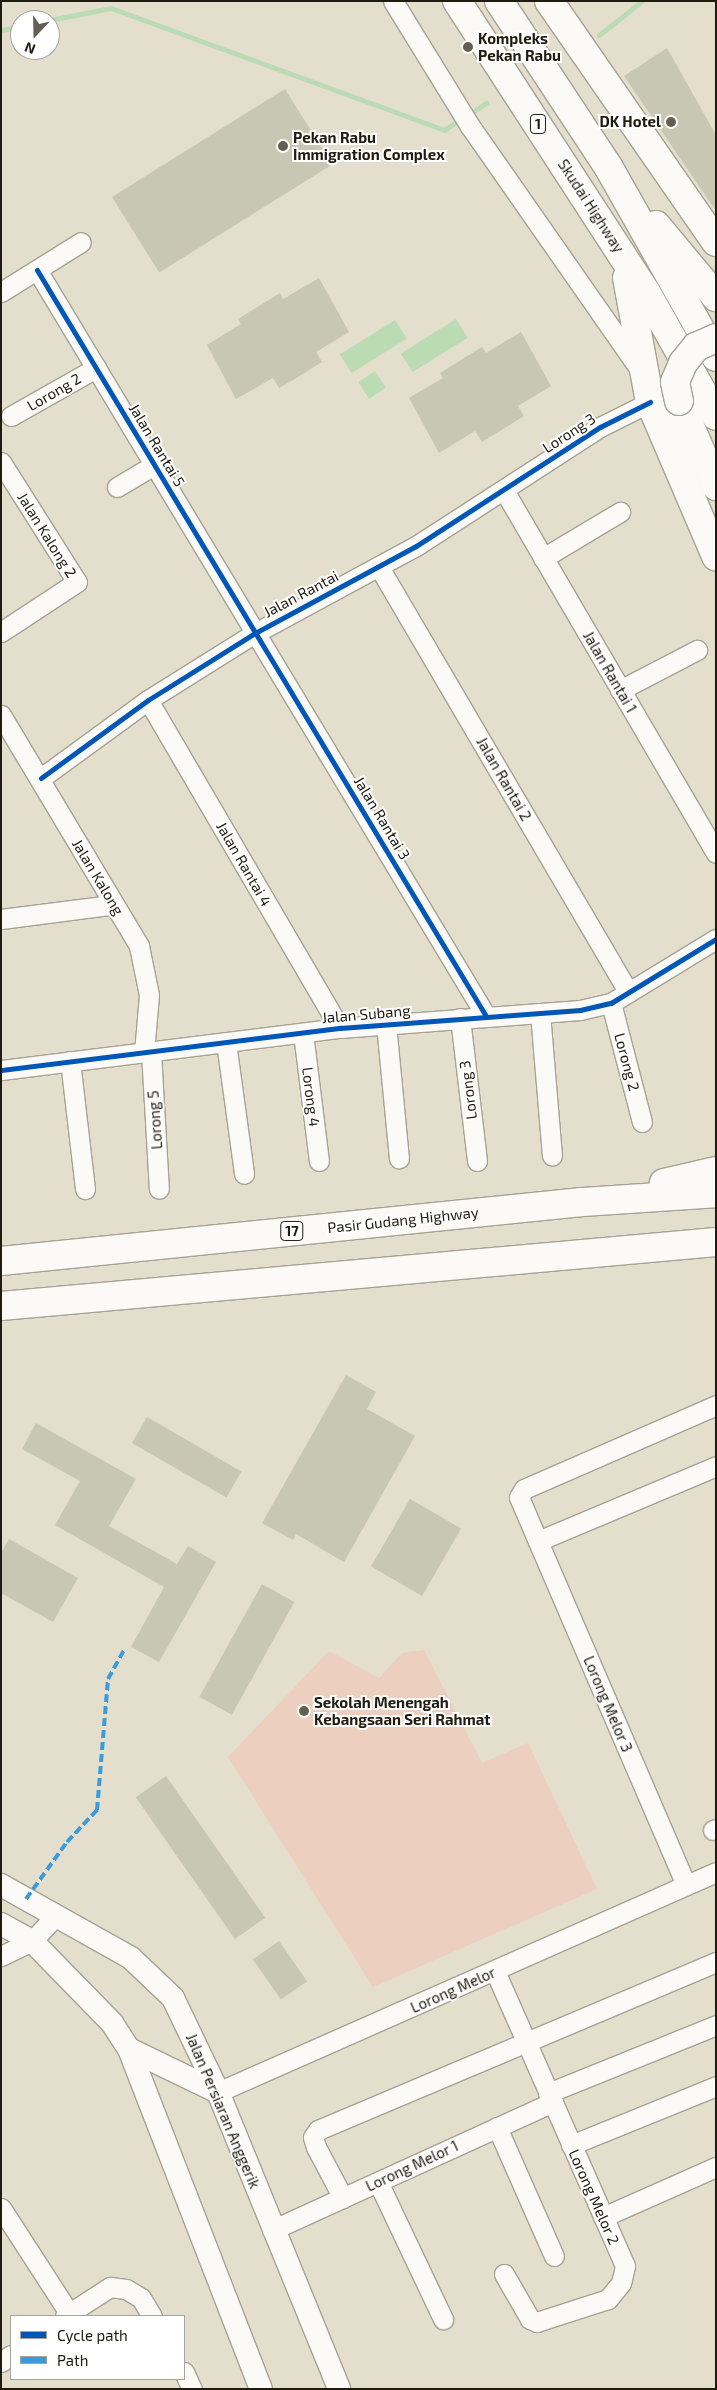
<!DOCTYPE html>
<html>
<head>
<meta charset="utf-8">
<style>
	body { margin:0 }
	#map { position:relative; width:717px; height:2390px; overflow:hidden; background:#e4decc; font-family:"Exo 2",sans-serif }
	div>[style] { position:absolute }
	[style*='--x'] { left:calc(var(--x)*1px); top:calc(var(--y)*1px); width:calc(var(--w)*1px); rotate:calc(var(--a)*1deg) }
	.green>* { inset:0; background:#eccfbf }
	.water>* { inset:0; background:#bbdbb4; transform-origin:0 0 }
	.stream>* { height:5px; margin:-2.5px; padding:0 2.5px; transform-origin:2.5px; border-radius:2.5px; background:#bbdbb4 }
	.building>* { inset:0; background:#c8c7b3; transform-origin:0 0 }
	.roads { filter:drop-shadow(1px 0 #a6a294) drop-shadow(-1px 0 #a6a294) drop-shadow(0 1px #a6a294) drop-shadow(0 -1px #a6a294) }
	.minor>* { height:19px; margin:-9.5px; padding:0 9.5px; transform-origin:9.5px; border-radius:9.5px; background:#fbfaf7 }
	.tertiary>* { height:22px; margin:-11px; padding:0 11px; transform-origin:11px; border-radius:11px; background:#fbfaf7 }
	.trunk>* { height:28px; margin:-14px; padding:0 14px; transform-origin:14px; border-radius:14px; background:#fbfaf7 }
	.bridges { filter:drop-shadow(1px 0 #a6a294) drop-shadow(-1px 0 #a6a294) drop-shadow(0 1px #a6a294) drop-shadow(0 -1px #a6a294) }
	.trunk-bridge>* { height:28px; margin:-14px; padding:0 14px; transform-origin:14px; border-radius:14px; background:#fbfaf7 }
	.quiet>* { height:4px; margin-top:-2px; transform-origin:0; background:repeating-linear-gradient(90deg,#3c9bde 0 8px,transparent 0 12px) }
	.cycleway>* { height:5px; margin:-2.5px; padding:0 2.5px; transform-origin:2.5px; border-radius:2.5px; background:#0057b8 }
	.dots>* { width:14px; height:14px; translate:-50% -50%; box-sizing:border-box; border:2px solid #fff; border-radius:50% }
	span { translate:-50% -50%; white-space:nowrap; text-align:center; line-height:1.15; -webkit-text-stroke:4px #fff; paint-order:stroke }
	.shield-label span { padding:1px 4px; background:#fff; border:1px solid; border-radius:4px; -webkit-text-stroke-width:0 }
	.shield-label { font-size:14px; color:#1f1b0f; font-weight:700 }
	.poi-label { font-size:15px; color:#1f1b0f; font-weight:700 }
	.left { translate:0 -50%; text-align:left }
	.right { translate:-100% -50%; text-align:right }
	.street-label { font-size:15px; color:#1f1b0f }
	.frame { position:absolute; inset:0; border:2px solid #1f1b0f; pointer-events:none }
	.legend { position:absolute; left:10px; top:2315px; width:175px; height:65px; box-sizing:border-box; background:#fff; border:1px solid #a5a49f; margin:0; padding:6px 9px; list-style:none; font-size:15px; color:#1f1b0f }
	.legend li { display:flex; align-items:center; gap:10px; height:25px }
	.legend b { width:25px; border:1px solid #a5a49f }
	.north { position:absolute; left:10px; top:10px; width:50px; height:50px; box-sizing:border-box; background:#fff; border:1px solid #a5a49f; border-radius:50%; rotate:201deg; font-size:14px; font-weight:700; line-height:20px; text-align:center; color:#1f1b0f }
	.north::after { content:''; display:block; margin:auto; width:18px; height:22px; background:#645f51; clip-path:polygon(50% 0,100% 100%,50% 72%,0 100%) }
</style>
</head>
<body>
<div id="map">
	<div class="green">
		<i style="clip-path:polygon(424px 1650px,482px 1763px,528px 1743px,597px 1889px,373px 1987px,228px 1757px,329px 1651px,379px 1678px,402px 1653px)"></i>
	</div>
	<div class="water">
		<i style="left:456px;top:319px;width:22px;height:65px;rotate:58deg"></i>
		<i style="left:395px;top:320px;width:22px;height:65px;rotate:58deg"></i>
		<i style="left:375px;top:371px;width:20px;height:20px;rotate:57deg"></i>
	</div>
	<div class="stream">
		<i style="--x:50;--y:20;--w:62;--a:-11.1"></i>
		<i style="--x:111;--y:8;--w:355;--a:20.1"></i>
		<i style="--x:444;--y:130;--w:20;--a:-33"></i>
		<i style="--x:1;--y:30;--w:19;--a:-9"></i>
		<i style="--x:599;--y:35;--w:55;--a:-38.3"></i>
		<i style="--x:468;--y:115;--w:22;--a:-34"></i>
	</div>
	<div class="building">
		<i style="clip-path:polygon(667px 48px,716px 135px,716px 211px,624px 76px)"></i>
		<i style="left:285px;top:89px;width:89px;height:204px;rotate:58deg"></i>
		<i style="clip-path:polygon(319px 278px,349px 332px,316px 352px,322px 362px,293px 380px,279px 388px,273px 378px,236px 399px,207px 345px,241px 324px,238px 319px,280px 293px,283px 299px)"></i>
		<i style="clip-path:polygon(521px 332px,551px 386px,518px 406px,524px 416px,482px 442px,475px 431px,439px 453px,409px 398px,443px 378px,440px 373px,469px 355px,482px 347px,486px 353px)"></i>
		<i style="clip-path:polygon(346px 1375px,376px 1392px,367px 1409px,415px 1436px,344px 1562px,296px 1534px,293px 1540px,262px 1523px)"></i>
		<i style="left:147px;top:1417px;width:109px;height:30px;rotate:30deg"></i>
		<i style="clip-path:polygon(36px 1423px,136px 1479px,109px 1526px,177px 1564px,188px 1546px,216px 1562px,159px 1662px,131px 1647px,164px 1587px,55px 1525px,80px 1481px,22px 1449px)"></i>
		<i style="left:410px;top:1499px;width:59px;height:78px;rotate:30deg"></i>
		<i style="clip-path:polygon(9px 1539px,78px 1578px,53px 1622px,1px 1593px,1px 1553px)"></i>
		<i style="left:262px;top:1584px;width:37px;height:129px;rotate:29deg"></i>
		<i style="left:166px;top:1776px;width:173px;height:37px;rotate:55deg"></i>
		<i style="left:279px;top:1941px;width:49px;height:32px;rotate:55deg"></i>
	</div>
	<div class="roads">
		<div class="minor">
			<i style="--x:393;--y:1;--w:147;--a:58.4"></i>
			<i style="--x:470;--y:126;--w:299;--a:55.1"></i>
			<i style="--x:37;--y:270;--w:871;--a:58.96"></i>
			<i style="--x:1;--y:292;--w:94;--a:-32"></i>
			<i style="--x:11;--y:416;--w:98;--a:-29.5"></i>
			<i style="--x:1;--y:462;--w:142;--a:57.7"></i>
			<i style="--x:77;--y:582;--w:91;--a:146.7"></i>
			<i style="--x:117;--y:487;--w:43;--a:-30.7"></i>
			<i style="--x:505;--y:492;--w:418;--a:59.7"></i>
			<i style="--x:543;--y:558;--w:90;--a:-30.9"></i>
			<i style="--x:379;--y:567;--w:493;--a:59.6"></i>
			<i style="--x:620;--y:690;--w:87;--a:-27.5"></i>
			<i style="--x:148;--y:700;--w:380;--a:59.7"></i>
			<i style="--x:1;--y:715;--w:269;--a:59.1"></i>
			<i style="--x:139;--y:946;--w:50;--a:78.5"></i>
			<i style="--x:149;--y:995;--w:57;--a:95"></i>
			<i style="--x:41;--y:778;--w:132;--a:-36.1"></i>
			<i style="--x:148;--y:700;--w:126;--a:-32.1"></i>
			<i style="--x:255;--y:633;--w:183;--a:-28.4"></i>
			<i style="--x:416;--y:546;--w:219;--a:-32.9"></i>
			<i style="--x:600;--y:427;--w:56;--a:-26.6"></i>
			<i style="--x:1;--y:919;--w:111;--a:-7.3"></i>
			<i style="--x:611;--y:1003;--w:123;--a:75.4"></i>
			<i style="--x:540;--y:1013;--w:143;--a:85.2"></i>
			<i style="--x:460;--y:1018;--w:144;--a:83.2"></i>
			<i style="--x:386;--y:1024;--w:135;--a:84.5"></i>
			<i style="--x:303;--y:1033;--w:129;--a:82.9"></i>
			<i style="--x:226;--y:1042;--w:133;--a:82.2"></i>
			<i style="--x:151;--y:1052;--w:137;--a:86.7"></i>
			<i style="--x:70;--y:1061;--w:129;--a:83.3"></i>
			<i style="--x:1;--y:1070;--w:342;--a:-7.1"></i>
			<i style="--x:340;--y:1028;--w:241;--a:-4.3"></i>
			<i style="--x:580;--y:1010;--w:32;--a:-13"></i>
			<i style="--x:611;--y:1003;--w:123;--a:-31.4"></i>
			<i style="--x:538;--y:1541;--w:193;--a:-22.8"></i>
			<i style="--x:713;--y:1830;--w:3;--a:-18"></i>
			<i style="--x:686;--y:1885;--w:422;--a:-113.3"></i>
			<i style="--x:519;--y:1497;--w:9;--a:-58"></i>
			<i style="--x:524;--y:1489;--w:210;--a:-23.6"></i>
			<i style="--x:1;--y:1956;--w:34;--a:-26"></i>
			<i style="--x:32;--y:1941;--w:35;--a:-47"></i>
			<i style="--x:495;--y:1971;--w:322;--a:66.2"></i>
			<i style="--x:625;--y:2266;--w:17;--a:103"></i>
			<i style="--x:621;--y:2283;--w:21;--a:129"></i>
			<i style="--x:608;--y:2299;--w:75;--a:162.1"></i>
			<i style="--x:537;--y:2322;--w:8;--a:-157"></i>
			<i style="--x:530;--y:2319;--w:52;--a:-120"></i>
			<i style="--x:218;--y:2092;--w:544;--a:-23.83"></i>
			<i style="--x:548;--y:2093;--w:181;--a:-22"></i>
			<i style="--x:497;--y:2127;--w:141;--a:66.2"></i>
			<i style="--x:571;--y:2145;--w:157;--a:-22.1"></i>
			<i style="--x:378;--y:2182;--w:152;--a:64.6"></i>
			<i style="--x:343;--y:2198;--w:58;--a:-117.9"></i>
			<i style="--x:316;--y:2147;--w:10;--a:-107"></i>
			<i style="--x:313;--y:2137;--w:9;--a:-54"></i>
			<i style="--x:318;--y:2130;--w:432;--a:-22.9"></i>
			<i style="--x:1;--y:2208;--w:125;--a:57.1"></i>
			<i style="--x:603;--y:2217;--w:124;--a:-23.9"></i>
			<i style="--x:272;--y:2230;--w:309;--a:-24.5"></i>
			<i style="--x:65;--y:2316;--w:54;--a:-32.8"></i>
			<i style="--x:110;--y:2287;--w:16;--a:7"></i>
			<i style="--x:126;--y:2289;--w:17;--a:31"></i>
			<i style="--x:141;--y:2298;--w:21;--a:59"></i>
			<i style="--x:1;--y:2362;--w:12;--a:-35"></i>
			<i style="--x:184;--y:2372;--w:19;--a:65"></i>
		</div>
		<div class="tertiary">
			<i style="--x:1;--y:1885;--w:149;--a:29.3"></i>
			<i style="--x:131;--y:1958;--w:58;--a:43.6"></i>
			<i style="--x:173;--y:1998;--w:104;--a:64.4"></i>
			<i style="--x:218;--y:2092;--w:321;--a:67.8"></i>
			<i style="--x:1;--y:1924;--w:35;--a:29"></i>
			<i style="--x:32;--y:1941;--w:115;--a:45.7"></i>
			<i style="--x:112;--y:2023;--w:31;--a:57"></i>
			<i style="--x:129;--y:2049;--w:365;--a:68.8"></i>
			<i style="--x:129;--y:2049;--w:99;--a:25.8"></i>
		</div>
		<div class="trunk">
			<i style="--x:457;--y:1;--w:347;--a:57"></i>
			<i style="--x:646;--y:292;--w:142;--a:60.6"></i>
			<i style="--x:499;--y:1;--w:200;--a:56.6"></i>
			<i style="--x:609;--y:168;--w:217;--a:60.5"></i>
			<i style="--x:549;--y:1;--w:293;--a:55.3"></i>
			<i style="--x:656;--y:225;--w:94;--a:50.2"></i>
			<i style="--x:627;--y:278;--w:126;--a:79.5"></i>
			<i style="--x:650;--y:402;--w:168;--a:66.8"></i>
			<i style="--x:679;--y:401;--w:93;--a:66.5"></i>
			<i style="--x:664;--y:1183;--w:53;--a:-13"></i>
			<i style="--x:1;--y:1261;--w:584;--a:-5.8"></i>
			<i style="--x:582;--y:1202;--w:134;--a:-3.8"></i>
			<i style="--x:1;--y:1306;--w:718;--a:-5.11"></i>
		</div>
	</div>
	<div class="bridges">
		<div class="trunk-bridge">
			<i style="--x:679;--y:401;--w:19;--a:-102"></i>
			<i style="--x:675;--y:382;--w:21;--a:-67"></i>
			<i style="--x:683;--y:363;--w:21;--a:-51"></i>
			<i style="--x:696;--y:347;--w:22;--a:-24"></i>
		</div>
	</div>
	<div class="quiet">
		<i style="--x:26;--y:1899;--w:70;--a:-54.3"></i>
		<i style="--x:67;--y:1842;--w:44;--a:-46.8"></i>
		<i style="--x:97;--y:1810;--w:131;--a:-85.2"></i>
		<i style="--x:108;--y:1679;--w:35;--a:-61"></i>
	</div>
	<div class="cycleway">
		<i style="--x:37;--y:270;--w:871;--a:58.96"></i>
		<i style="--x:41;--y:778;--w:132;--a:-36.1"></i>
		<i style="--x:148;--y:700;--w:126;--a:-32.1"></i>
		<i style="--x:255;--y:633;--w:183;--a:-28.4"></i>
		<i style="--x:416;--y:546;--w:219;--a:-32.9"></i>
		<i style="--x:600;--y:427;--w:56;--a:-26.6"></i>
		<i style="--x:1;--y:1070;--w:342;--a:-7.1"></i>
		<i style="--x:340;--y:1028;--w:241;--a:-4.3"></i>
		<i style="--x:580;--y:1010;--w:32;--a:-13"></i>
		<i style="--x:611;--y:1003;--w:123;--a:-31.4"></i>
	</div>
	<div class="dots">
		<i style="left:468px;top:47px;background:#645f51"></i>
		<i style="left:671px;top:122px;background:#645f51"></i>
		<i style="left:283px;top:146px;background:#645f51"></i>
		<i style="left:304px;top:1711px;background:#645f51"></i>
	</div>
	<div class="shield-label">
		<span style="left:538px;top:124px">1</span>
		<span style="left:292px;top:1231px">17</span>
	</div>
	<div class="poi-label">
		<span class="left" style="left:478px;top:47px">Kompleks<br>Pekan Rabu</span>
		<span class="right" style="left:661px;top:122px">DK Hotel</span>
		<span class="left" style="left:293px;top:146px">Pekan Rabu<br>Immigration Complex</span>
		<span class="left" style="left:314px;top:1711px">Sekolah Menengah<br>Kebangsaan Seri Rahmat</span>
	</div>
	<div class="street-label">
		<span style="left:591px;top:206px;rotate:57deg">Skudai Highway</span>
		<span style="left:54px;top:392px;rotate:-30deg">Lorong 2</span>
		<span style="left:569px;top:433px;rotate:-33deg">Lorong 3</span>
		<span style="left:157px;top:445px;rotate:59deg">Jalan Rantai 5</span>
		<span style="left:47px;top:535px;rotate:58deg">Jalan Kalong 2</span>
		<span style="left:301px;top:594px;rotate:-28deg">Jalan Rantai</span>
		<span style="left:610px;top:672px;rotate:60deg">Jalan Rantai 1</span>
		<span style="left:504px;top:779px;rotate:60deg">Jalan Rantai 2</span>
		<span style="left:382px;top:818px;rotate:59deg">Jalan Rantai 3</span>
		<span style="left:244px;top:864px;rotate:60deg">Jalan Rantai 4</span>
		<span style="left:98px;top:877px;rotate:59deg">Jalan Kalong</span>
		<span style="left:366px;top:1014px;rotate:-5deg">Jalan Subang</span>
		<span style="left:627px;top:1062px;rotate:75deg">Lorong 2</span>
		<span style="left:468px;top:1090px;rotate:-97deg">Lorong 3</span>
		<span style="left:311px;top:1097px;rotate:83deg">Lorong 4</span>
		<span style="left:155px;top:1120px;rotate:-94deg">Lorong 5</span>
		<span style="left:403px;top:1220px;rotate:-6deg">Pasir Gudang Highway</span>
		<span style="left:608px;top:1704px;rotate:67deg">Lorong Melor 3</span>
		<span style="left:453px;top:1990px;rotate:-24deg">Lorong Melor</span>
		<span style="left:223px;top:2111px;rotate:67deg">Jalan Persiaran Anggerik</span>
		<span style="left:412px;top:2166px;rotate:-25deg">Lorong Melor 1</span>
		<span style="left:594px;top:2197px;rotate:66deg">Lorong Melor 2</span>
	</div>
	<div class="frame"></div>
	<ul class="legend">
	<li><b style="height:6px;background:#0057b8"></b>Cycle path</li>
	<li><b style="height:6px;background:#3c9bde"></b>Path</li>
	</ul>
	<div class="north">N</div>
</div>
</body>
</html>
